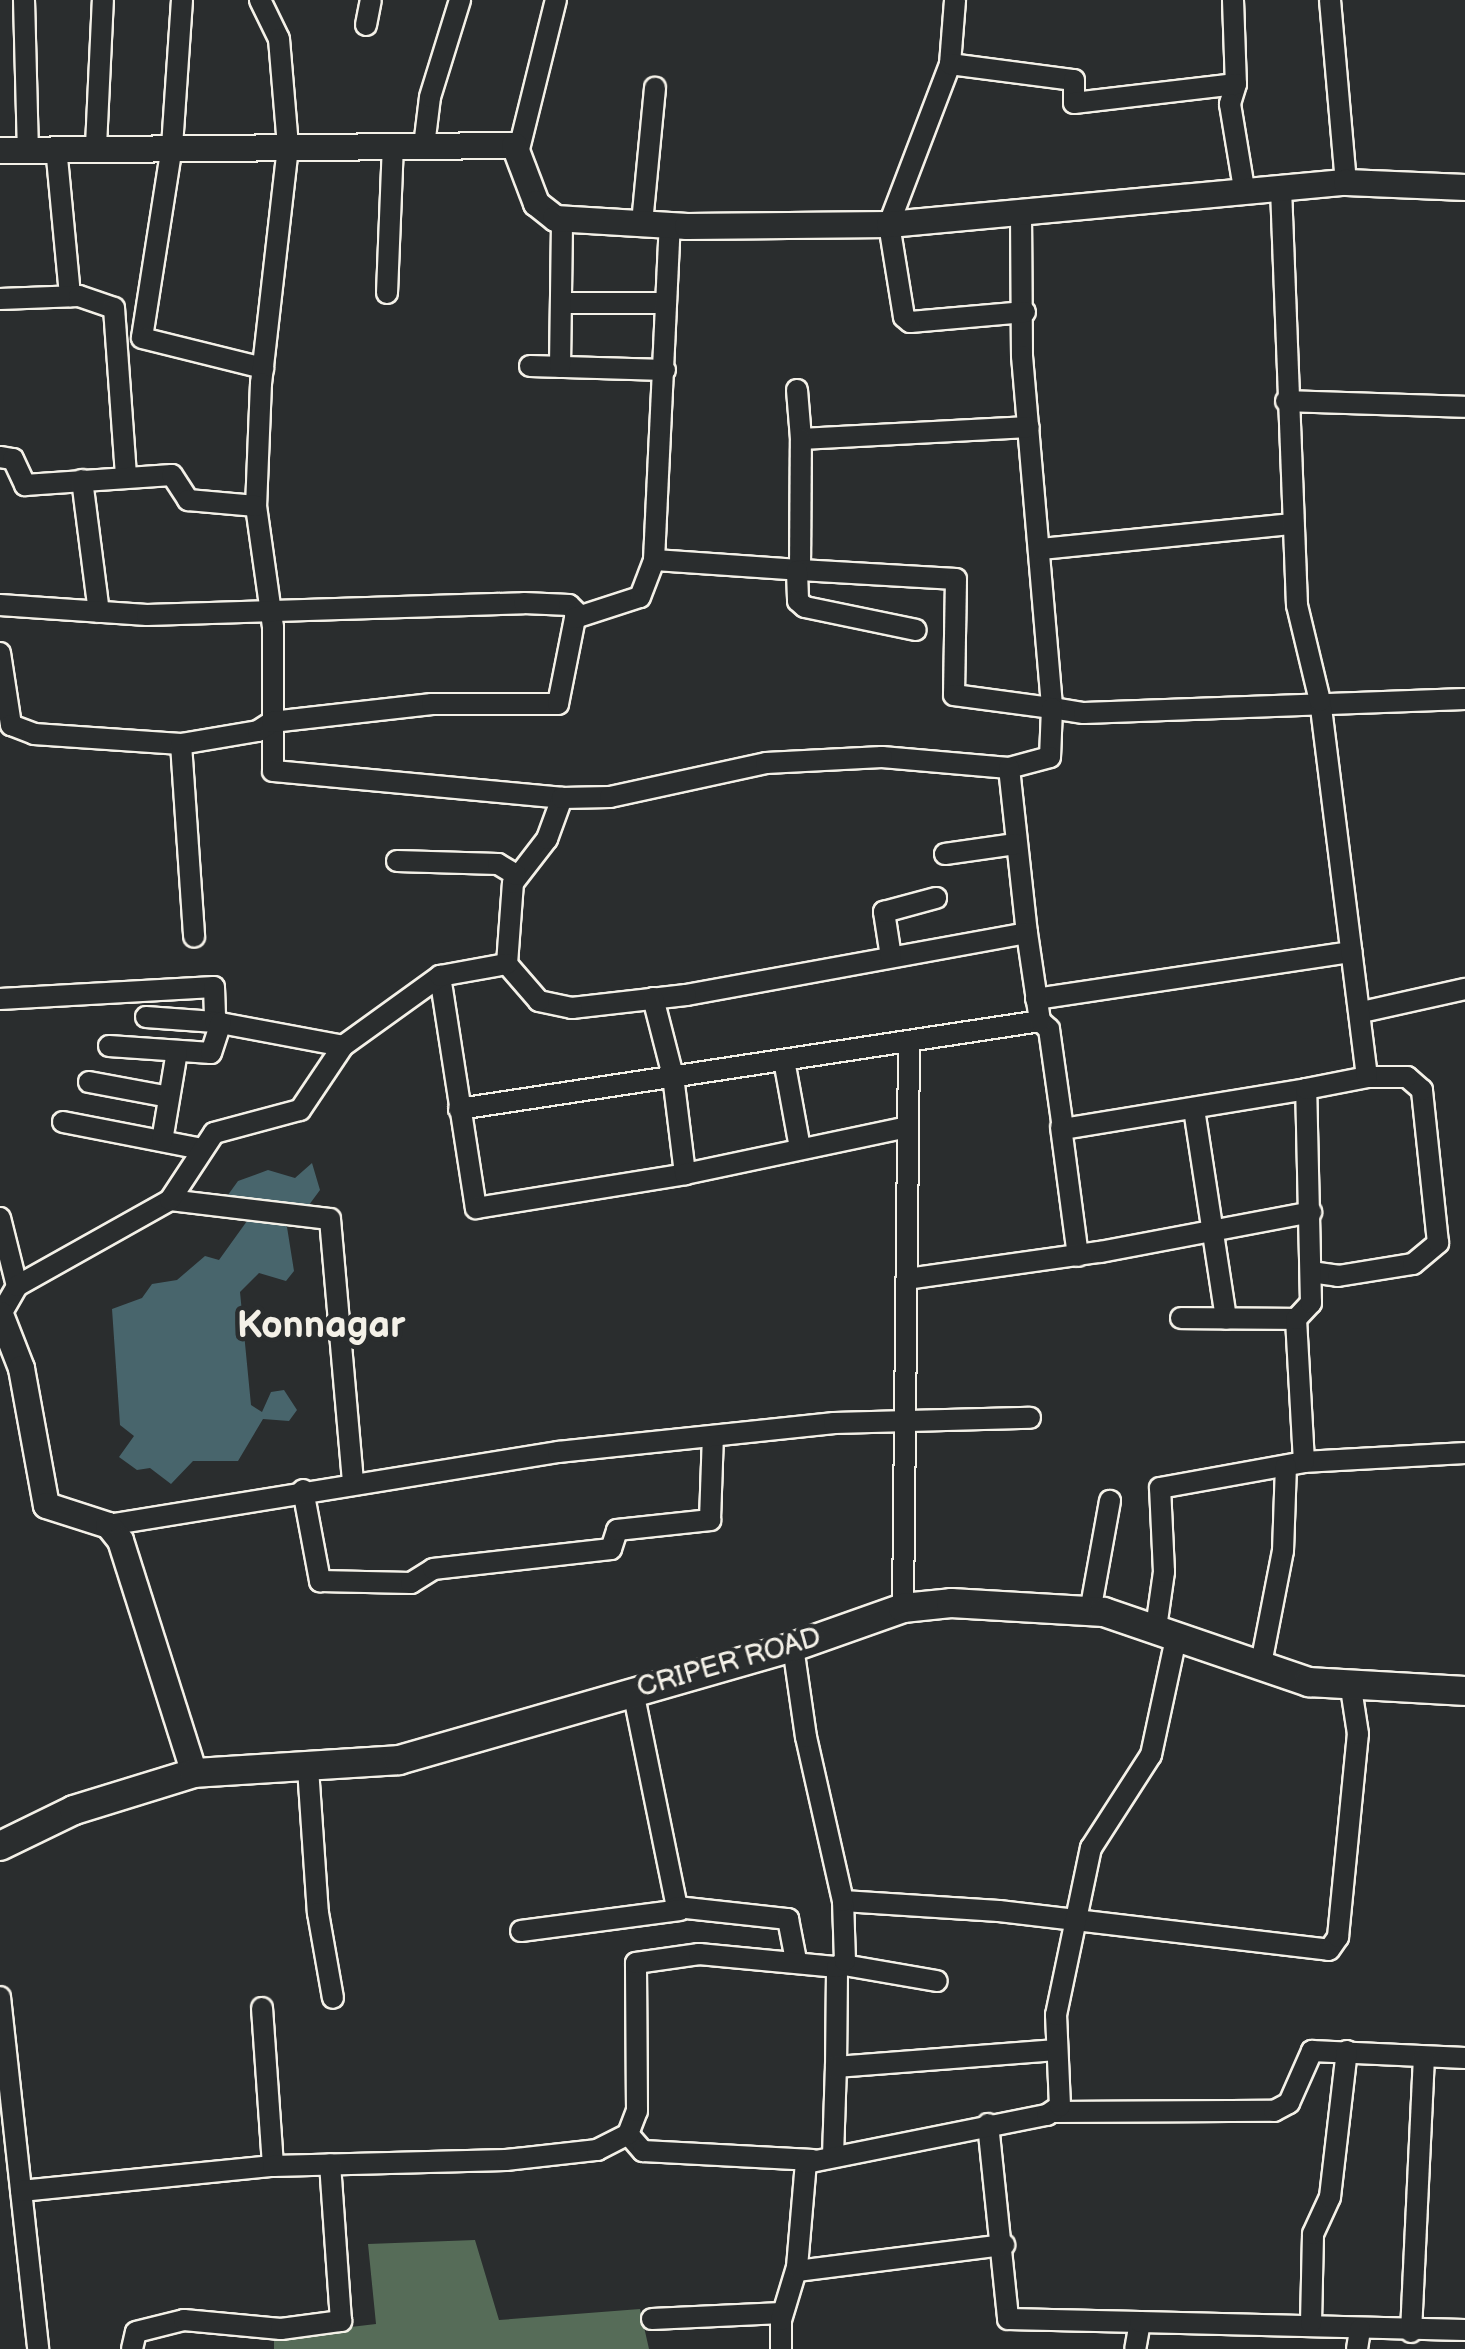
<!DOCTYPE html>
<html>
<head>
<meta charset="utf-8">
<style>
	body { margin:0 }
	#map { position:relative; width:1465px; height:2349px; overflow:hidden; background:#2a2d2e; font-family:"Balsamiq Sans",sans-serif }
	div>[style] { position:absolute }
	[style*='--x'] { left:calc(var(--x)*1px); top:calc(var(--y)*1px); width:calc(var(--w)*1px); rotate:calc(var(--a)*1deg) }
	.green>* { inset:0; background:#566c58 }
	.water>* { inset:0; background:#48656c }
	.roads { filter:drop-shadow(2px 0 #f4f1e8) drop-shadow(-2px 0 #f4f1e8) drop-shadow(0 2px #f4f1e8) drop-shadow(0 -2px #f4f1e8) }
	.minor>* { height:20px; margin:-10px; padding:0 10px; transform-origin:10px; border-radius:10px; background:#2a2d2e }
	.tertiary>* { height:25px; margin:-12.5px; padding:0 12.5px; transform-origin:12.5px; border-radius:12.5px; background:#2a2d2e }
	.secondary>* { height:28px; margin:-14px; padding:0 14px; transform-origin:14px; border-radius:14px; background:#2a2d2e }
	span { translate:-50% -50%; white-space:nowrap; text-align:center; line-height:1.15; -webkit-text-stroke:9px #2a2d2e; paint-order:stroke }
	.street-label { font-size:28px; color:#f4f1e8 }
	.district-label { font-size:38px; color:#f4f1e8; font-weight:700 }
</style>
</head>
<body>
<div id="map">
	<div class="green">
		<i style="clip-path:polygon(475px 2240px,499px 2320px,640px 2309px,649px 2349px,274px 2349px,274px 2336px,376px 2324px,368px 2244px)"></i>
	</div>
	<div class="water">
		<i style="clip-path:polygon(312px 1163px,320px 1190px,306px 1209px,273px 1216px,287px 1227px,294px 1271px,286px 1281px,259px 1273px,240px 1292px,251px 1405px,262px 1412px,271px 1392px,284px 1390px,297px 1410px,289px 1421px,263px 1419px,238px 1461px,193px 1461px,171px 1484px,150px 1468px,137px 1470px,119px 1457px,134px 1436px,120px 1425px,112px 1309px,142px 1298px,152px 1284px,177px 1280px,205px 1256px,219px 1260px,247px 1221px,225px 1199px,238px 1181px,268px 1170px,295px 1178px)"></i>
	</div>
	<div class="roads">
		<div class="minor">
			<i style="--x:24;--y:0;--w:149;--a:88.5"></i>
			<i style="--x:182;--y:0;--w:146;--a:93.9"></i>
			<i style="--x:172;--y:146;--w:194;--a:98.9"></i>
			<i style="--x:142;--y:338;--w:125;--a:13.9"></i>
			<i style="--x:260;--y:0;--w:43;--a:64"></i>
			<i style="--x:279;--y:39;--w:108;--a:85.2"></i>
			<i style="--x:288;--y:147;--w:238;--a:96.5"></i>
			<i style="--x:261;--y:383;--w:123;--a:92.3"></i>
			<i style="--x:256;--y:506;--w:122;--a:82"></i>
			<i style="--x:273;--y:627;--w:144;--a:90"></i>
			<i style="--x:273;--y:771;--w:290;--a:5.3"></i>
			<i style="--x:1233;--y:0;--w:84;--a:88"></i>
			<i style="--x:1236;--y:84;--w:21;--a:107"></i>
			<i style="--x:1230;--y:104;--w:86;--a:80.6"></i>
			<i style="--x:1330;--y:0;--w:183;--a:85"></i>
			<i style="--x:366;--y:25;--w:25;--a:-79"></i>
			<i style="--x:950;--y:64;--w:64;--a:-85.5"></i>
			<i style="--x:96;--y:146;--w:146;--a:-87.3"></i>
			<i style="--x:424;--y:146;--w:49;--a:-83"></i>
			<i style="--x:430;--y:97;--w:102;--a:-72.8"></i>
			<i style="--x:56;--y:147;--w:150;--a:84.6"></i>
			<i style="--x:519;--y:149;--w:154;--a:-76.1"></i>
			<i style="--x:1021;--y:213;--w:143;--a:89.6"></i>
			<i style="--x:1022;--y:356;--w:353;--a:85.1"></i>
			<i style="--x:1052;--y:708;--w:32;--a:9"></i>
			<i style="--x:1084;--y:713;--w:381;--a:-2.1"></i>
			<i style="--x:642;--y:223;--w:136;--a:-84.5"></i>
			<i style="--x:387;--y:293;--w:147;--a:-87.7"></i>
			<i style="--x:0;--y:299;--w:79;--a:-2.2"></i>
			<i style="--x:79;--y:296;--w:37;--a:19"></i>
			<i style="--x:114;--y:308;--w:169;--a:85.9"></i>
			<i style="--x:561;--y:303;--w:105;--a:0"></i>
			<i style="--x:1025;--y:312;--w:115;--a:175"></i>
			<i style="--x:910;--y:322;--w:8;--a:-140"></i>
			<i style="--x:904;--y:317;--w:94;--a:-99.2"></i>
			<i style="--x:889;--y:224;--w:171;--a:-69.1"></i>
			<i style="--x:950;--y:64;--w:125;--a:7.4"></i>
			<i style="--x:1074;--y:80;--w:23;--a:90"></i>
			<i style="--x:1074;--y:103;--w:163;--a:-6.7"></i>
			<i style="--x:530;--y:366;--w:135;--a:1.7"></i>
			<i style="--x:560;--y:367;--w:148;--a:-89.2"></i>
			<i style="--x:797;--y:390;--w:49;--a:85.3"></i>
			<i style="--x:801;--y:439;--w:228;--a:-3"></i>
			<i style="--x:1286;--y:401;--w:179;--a:1.9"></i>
			<i style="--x:0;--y:457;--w:13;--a:9"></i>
			<i style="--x:13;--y:459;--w:29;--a:65"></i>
			<i style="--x:25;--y:485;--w:147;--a:-3.9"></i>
			<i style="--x:172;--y:475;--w:30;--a:57"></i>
			<i style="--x:188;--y:500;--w:68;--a:5"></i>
			<i style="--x:82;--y:480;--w:133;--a:82.7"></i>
			<i style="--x:1041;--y:549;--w:253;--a:-5.7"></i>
			<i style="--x:654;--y:560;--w:146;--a:3.9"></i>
			<i style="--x:800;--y:570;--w:131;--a:-89.6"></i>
			<i style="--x:800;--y:570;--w:156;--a:3.3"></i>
			<i style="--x:956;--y:579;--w:116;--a:91"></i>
			<i style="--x:954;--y:695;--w:99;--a:7.6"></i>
			<i style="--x:1052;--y:708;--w:49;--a:92.3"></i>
			<i style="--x:1050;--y:757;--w:42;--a:165"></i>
			<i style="--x:797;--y:571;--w:30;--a:88"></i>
			<i style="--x:798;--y:601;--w:9;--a:41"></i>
			<i style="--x:805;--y:607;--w:113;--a:11.7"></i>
			<i style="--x:0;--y:605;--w:147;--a:3.9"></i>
			<i style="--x:147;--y:615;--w:377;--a:-1.8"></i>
			<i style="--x:524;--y:603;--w:45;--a:2.5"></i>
			<i style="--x:569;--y:605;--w:13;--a:45"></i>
			<i style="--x:0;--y:653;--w:73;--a:81.3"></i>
			<i style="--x:11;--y:725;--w:25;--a:21"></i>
			<i style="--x:34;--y:734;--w:147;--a:3.9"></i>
			<i style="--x:181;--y:744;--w:78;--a:-9.6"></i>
			<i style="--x:258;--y:731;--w:17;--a:-33"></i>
			<i style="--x:272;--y:722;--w:161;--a:-6.4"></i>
			<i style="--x:432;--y:704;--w:126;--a:0"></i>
			<i style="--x:558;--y:704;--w:88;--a:-78.8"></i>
			<i style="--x:575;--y:618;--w:68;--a:-17.9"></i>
			<i style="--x:640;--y:597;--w:40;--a:-69"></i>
			<i style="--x:654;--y:560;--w:335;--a:-87.3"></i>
			<i style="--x:181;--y:744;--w:193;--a:86.1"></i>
			<i style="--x:882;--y:757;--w:127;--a:5"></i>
			<i style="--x:1009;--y:768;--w:166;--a:83.8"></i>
			<i style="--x:1027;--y:933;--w:347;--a:169.7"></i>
			<i style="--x:686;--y:995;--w:115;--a:173.5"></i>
			<i style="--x:572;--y:1008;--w:34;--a:-168"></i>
			<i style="--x:539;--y:1001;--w:49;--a:-130.9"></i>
			<i style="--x:507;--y:964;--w:81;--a:-85.8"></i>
			<i style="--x:513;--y:883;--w:56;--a:-52.3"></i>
			<i style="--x:547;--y:839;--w:44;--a:-69.9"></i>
			<i style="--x:562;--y:798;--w:48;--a:-1.2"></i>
			<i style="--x:610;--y:797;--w:160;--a:-12.3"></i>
			<i style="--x:766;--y:763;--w:116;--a:-3"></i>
			<i style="--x:945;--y:854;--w:71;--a:-8.1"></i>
			<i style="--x:397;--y:861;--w:101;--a:1.7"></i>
			<i style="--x:498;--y:864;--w:21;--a:31"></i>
			<i style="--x:891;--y:957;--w:46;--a:-98.8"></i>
			<i style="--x:884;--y:912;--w:54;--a:-15.1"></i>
			<i style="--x:440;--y:976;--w:235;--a:81.2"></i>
			<i style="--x:476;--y:1208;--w:212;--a:-9.2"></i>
			<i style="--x:653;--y:998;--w:81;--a:75.6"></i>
			<i style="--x:673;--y:1076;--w:99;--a:83"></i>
			<i style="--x:685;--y:1174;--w:224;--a:-11.9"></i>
			<i style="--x:0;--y:999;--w:214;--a:-3.2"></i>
			<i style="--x:214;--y:987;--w:35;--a:88"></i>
			<i style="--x:1036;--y:999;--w:319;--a:-8.5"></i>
			<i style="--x:1362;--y:1012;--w:106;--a:-12.6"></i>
			<i style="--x:146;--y:1017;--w:69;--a:4.1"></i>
			<i style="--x:215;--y:1022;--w:130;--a:10.6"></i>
			<i style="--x:343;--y:1046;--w:120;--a:-35.8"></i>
			<i style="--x:440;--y:976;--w:68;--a:-10.2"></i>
			<i style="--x:1040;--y:1021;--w:12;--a:42"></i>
			<i style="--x:1049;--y:1029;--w:101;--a:82"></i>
			<i style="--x:1063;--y:1129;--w:246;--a:-9.3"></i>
			<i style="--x:109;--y:1046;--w:102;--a:3.9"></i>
			<i style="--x:211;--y:1053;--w:32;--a:-72"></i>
			<i style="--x:784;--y:1060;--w:89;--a:79.7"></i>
			<i style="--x:89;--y:1082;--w:81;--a:10.6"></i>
			<i style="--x:459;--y:1109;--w:588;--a:-8.61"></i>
			<i style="--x:1040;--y:1021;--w:89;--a:-98.4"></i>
			<i style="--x:1194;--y:1109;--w:212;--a:81.3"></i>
			<i style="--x:63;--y:1122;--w:142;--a:11"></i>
			<i style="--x:1061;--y:1127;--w:130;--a:82.5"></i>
			<i style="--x:162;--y:1141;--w:91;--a:-80.5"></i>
			<i style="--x:170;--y:1200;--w:161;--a:6.8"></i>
			<i style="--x:330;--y:1219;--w:264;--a:85"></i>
			<i style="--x:0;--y:1218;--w:70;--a:76"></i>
			<i style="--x:1311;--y:1272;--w:27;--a:8"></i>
			<i style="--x:1338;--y:1276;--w:76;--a:-9.1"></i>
			<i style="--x:1413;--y:1264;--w:33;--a:-40"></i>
			<i style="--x:1438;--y:1243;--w:154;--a:-96"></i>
			<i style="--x:1422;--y:1090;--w:20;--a:-139"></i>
			<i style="--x:1407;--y:1077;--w:40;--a:180"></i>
			<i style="--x:907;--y:1279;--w:195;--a:-8"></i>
			<i style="--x:1100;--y:1252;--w:215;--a:-10.7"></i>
			<i style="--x:1;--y:1314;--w:32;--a:-60"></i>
			<i style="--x:17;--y:1286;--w:176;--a:-29.3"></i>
			<i style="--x:170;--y:1200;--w:80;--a:-56.7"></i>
			<i style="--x:214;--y:1133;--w:89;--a:-15"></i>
			<i style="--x:300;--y:1110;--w:77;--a:-56.1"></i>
			<i style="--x:1181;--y:1318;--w:115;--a:0.5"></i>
			<i style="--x:1304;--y:1462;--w:161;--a:-3.2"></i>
			<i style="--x:303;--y:1490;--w:93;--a:79.4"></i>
			<i style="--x:320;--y:1581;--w:91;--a:1.3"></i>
			<i style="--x:411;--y:1583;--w:26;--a:-32"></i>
			<i style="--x:433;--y:1569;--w:179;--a:-6.4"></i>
			<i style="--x:611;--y:1549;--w:20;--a:-72"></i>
			<i style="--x:617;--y:1530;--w:94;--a:-6.1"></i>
			<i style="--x:710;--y:1520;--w:84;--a:-88"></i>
			<i style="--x:108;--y:1525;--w:456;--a:-9.2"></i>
			<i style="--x:558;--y:1452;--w:278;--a:-6"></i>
			<i style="--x:834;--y:1423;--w:196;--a:-1.5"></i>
			<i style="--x:903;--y:1608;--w:565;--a:-89.39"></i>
			<i style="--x:1090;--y:1612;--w:113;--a:-79.8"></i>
			<i style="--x:1156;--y:1628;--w:57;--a:-81.9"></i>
			<i style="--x:1164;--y:1572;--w:84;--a:-92.7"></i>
			<i style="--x:1160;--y:1488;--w:146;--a:-10.2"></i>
			<i style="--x:1304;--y:1462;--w:143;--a:-93.2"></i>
			<i style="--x:1296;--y:1319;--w:22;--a:-47"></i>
			<i style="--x:1311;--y:1303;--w:214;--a:-91.3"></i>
			<i style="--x:1306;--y:1089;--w:62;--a:-11.1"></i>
			<i style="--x:1367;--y:1077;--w:379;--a:-97.1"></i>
			<i style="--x:1320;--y:701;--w:99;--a:-103.5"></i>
			<i style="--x:1297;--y:605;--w:415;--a:-92.2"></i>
			<i style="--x:1260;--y:1669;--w:120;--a:-79"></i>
			<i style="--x:1283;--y:1551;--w:85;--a:-88"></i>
			<i style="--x:633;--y:1691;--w:220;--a:78.5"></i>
			<i style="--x:677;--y:1907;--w:112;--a:6.2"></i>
			<i style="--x:788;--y:1919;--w:42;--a:79"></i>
			<i style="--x:308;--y:1768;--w:145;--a:86.1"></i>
			<i style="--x:318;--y:1913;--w:86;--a:80"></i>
			<i style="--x:843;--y:1901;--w:156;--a:3.7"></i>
			<i style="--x:999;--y:1911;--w:332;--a:6.7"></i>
			<i style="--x:1329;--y:1950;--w:16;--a:-55"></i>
			<i style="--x:1338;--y:1937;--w:204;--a:-84.4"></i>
			<i style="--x:1358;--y:1734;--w:47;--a:-98.7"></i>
			<i style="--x:521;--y:1931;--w:160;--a:-7.5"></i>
			<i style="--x:844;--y:1965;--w:94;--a:9.8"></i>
			<i style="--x:0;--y:1997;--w:354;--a:83.8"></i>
			<i style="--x:262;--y:2008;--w:158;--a:86"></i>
			<i style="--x:836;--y:2067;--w:100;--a:-89.4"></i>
			<i style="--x:1055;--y:2112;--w:219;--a:-0.3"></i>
			<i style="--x:1274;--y:2111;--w:17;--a:-28"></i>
			<i style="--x:1289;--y:2103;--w:57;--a:-66.1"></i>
			<i style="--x:1312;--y:2051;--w:153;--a:2.6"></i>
			<i style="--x:988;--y:2124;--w:196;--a:84.1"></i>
			<i style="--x:1008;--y:2319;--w:132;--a:1.3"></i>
			<i style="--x:1140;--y:2322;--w:27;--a:100"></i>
			<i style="--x:628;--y:2134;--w:23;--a:49"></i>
			<i style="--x:643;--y:2151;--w:170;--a:3"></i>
			<i style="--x:833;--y:2156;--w:89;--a:-88.1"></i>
			<i style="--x:836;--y:2067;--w:221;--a:-4.4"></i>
			<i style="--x:21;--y:2191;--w:253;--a:-5.7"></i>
			<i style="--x:273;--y:2166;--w:233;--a:-1.5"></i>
			<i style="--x:506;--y:2160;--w:92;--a:-6.3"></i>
			<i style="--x:597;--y:2150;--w:35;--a:-27"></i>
			<i style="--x:628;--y:2134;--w:25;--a:-69"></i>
			<i style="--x:637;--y:2111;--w:148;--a:-90.4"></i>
			<i style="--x:636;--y:1963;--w:64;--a:-8.1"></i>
			<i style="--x:699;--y:1954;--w:139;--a:5.4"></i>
			<i style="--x:837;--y:1967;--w:10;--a:-37"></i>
			<i style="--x:845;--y:1961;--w:60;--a:-91.9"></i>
			<i style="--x:843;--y:1901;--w:168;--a:-102.7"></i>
			<i style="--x:806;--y:1737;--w:91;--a:-98.2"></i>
			<i style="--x:797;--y:2271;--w:209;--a:-7.2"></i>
			<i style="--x:652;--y:2319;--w:130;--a:-2.6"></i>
			<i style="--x:1140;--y:2322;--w:325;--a:1.4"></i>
			<i style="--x:1311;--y:2323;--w:89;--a:-88.7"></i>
			<i style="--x:1313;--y:2234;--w:41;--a:-65.3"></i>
			<i style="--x:1330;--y:2197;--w:147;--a:-83.4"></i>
			<i style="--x:1411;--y:2332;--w:275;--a:-87.3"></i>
			<i style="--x:132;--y:2349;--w:17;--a:-77"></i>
			<i style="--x:136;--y:2332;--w:49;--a:-14"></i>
			<i style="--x:184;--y:2320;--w:97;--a:5.3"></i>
			<i style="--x:281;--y:2329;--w:61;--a:-7.6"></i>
			<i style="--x:341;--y:2321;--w:157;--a:-94"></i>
			<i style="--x:781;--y:2349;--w:29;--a:-90"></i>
			<i style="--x:781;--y:2320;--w:55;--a:-73.2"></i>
			<i style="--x:797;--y:2267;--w:104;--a:-85.1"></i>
			<i style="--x:806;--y:2163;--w:246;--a:-11.3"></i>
			<i style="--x:1047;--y:2115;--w:16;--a:-35"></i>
			<i style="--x:1060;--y:2106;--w:91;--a:-92.5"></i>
			<i style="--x:1056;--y:2015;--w:171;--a:-78.2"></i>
			<i style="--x:1091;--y:1848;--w:111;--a:-57.2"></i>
			<i style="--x:1151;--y:1755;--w:120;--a:-77.9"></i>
			<i style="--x:1357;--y:2349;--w:20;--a:-81"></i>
		</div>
		<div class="tertiary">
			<i style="--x:0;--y:150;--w:514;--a:-0.56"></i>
			<i style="--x:514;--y:145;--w:62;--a:69.2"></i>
			<i style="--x:536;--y:203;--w:24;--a:38"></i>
			<i style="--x:555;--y:218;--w:132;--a:3.5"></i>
			<i style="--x:687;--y:226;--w:202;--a:-0.6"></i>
			<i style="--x:889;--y:224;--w:459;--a:-5.3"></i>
			<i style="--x:1346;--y:182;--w:119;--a:2.4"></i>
			<i style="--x:0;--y:1314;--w:58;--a:68.7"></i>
			<i style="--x:21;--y:1368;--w:139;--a:79.7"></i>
			<i style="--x:46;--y:1505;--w:65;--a:17.9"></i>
			<i style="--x:108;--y:1525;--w:19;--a:51"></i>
			<i style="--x:120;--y:1540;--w:244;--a:72.4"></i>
		</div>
		<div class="secondary">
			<i style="--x:0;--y:1846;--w:82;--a:-25.9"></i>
			<i style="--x:74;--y:1810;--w:126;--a:-17.1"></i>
			<i style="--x:194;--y:1773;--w:205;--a:-3.6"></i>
			<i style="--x:399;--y:1760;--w:410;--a:-16"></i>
			<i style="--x:793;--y:1647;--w:117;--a:-19.5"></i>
			<i style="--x:903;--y:1608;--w:48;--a:-5.9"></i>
			<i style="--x:951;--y:1603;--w:153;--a:3.4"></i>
			<i style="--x:1104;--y:1612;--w:217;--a:18.9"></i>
			<i style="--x:1309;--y:1682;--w:156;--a:3.3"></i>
		</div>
	</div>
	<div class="street-label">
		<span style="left:729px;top:1663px;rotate:-16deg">CRIPER ROAD</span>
	</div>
	<div class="district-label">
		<span style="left:321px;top:1326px">Konnagar</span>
	</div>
</div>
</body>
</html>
